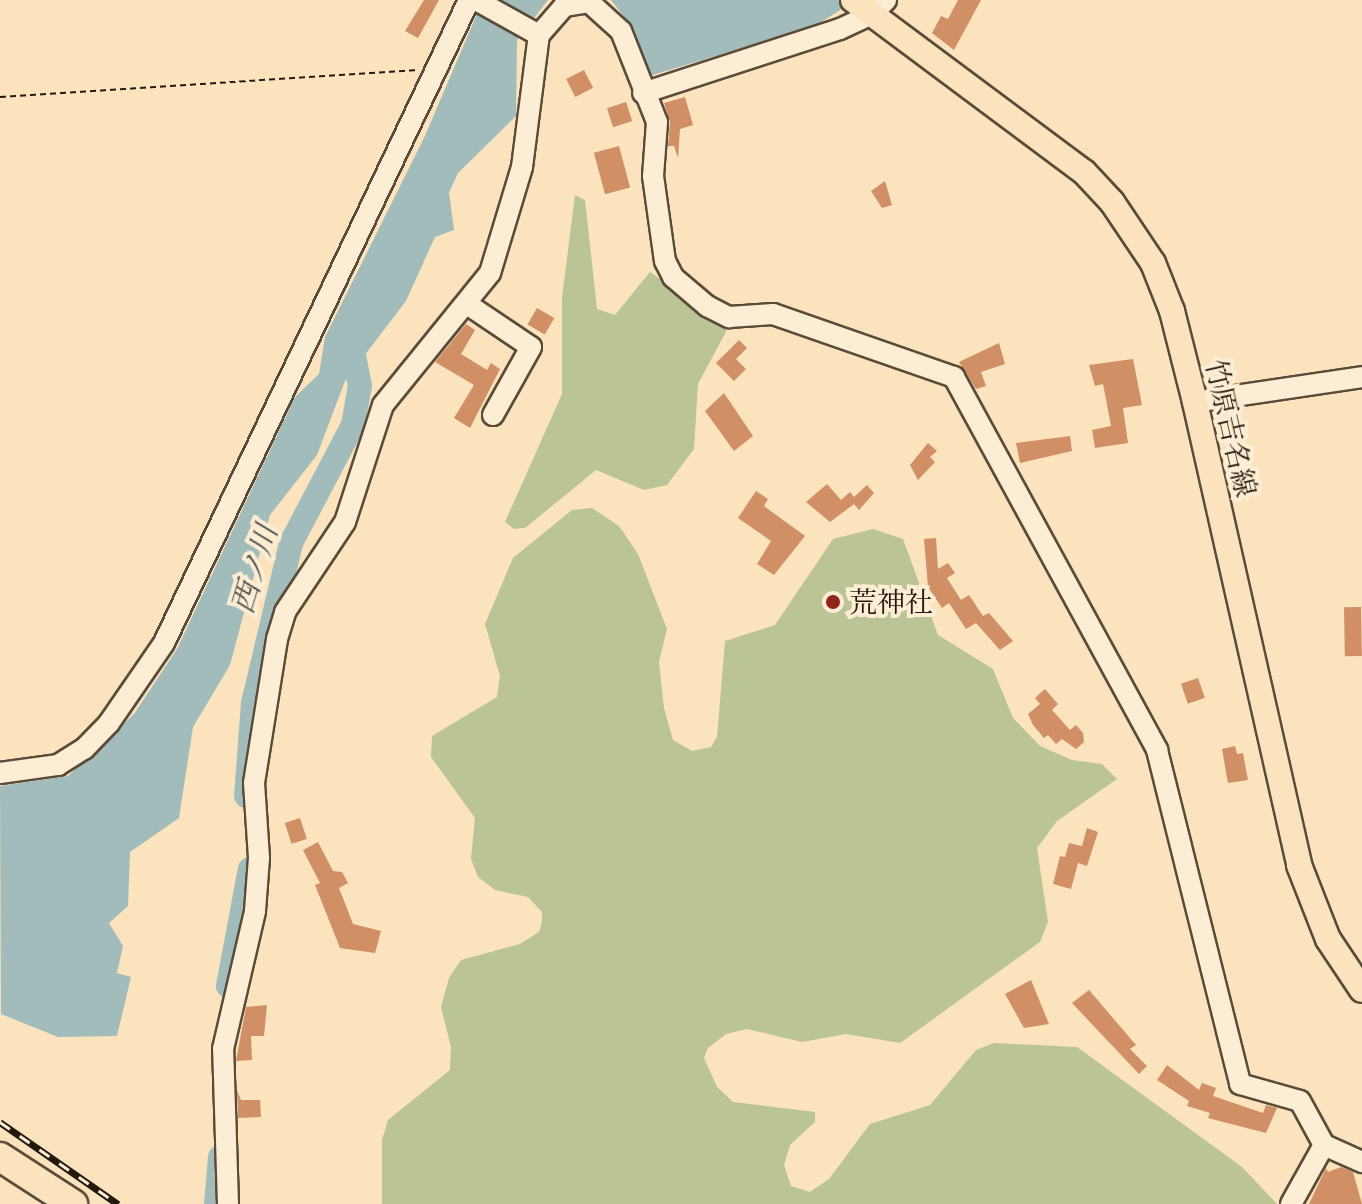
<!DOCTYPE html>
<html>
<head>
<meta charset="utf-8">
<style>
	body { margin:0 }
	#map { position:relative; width:1362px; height:1204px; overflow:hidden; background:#fae3bd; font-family:"Gentium Book Plus","Noto Serif JP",serif }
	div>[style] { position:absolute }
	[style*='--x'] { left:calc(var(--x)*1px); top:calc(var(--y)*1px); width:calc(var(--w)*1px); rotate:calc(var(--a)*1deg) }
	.green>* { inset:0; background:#bac494 }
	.water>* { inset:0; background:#a2bbbb }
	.river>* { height:24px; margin:-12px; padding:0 12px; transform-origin:12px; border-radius:12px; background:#a2bbbb }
	.building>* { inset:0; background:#d18f66; transform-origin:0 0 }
	.path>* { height:2px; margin-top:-1px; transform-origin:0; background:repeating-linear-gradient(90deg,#25180d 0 6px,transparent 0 10px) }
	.roads { filter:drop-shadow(2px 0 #5a4b39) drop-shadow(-2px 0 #5a4b39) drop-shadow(0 2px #5a4b39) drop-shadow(0 -2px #5a4b39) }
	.minor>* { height:20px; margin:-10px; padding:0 10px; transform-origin:10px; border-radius:10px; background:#fcedd4 }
	.major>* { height:24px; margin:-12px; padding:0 12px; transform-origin:12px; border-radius:12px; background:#fae3bd }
	.highway>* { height:28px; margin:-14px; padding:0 14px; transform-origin:14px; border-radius:14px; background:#fae3bd }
	.rail>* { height:7px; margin-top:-3.5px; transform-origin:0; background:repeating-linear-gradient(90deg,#fcedd4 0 12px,#25180d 0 24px); box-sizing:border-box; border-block:2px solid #25180d }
	.dots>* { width:22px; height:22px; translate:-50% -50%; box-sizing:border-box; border:4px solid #fcedd4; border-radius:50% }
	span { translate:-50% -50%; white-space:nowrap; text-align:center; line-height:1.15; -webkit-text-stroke:8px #fcedd4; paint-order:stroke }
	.street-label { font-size:28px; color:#25180d }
	.poi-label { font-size:28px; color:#25180d }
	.left { translate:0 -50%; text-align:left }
	.water-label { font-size:30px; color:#51514a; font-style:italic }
</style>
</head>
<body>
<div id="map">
	<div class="green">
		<i style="clip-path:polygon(575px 195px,585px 200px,597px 309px,615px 315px,650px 272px,728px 328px,698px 384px,694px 449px,667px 485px,644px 490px,596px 470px,525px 528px,514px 529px,505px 522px,562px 394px,562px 298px)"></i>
		<i style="clip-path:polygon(592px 508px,619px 526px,638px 554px,667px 629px,659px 662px,664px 708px,673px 740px,692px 751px,711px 747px,717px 737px,725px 641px,775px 625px,833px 539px,873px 529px,903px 539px,938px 635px,993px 669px,1013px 718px,1040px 746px,1072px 760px,1102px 764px,1117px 779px,1057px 821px,1037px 848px,1048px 922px,1040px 942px,900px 1043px,846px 1034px,802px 1042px,747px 1029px,726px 1034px,708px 1048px,704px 1058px,717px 1087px,733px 1102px,815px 1112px,815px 1122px,790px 1145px,784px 1165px,791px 1186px,810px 1192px,829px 1179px,870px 1124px,930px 1105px,976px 1050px,994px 1043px,1077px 1047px,1242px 1167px,1277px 1204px,382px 1204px,382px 1140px,388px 1120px,450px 1070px,451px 1047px,441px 1007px,449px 978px,461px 960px,520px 944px,539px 932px,542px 922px,542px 912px,528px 897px,495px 890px,478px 877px,471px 859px,475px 818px,431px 757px,432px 736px,497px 697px,500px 676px,485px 624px,513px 558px,572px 510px)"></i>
	</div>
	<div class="water">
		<i style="clip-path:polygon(483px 0,548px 0,517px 40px,516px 116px,458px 173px,449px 193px,454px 230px,435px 237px,406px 301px,345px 381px,317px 455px,270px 515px,230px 665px,193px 727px,179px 818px,130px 852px,128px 906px,109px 923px,123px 946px,117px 973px,131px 977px,117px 1036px,58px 1037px,1px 1014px,0 786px,68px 776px,134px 714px,177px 649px,295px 397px,319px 374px,325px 337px,424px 138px)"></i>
		<i style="clip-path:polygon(611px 0,856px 0,815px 26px,646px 77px,632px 27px)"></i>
	</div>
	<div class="river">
		<i style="--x:246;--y:796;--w:93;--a:-85.7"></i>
		<i style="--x:253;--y:703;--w:164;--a:-76.6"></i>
		<i style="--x:291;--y:543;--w:133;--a:-62.3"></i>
		<i style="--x:353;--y:425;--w:40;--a:-80"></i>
		<i style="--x:360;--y:386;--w:52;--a:-101.1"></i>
		<i style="--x:228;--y:986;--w:119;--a:-79.4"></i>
		<i style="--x:216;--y:1204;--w:47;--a:-85.1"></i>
	</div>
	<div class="building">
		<i style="clip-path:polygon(424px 0,439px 0,418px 38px,405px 31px)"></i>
		<i style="clip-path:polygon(958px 0,981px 0,954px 50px,932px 33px,941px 16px,948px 19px)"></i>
		<i style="left:584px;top:70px;width:20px;height:20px;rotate:63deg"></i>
		<i style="clip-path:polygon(685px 97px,693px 125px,680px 129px,678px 158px,674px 146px,668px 146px,670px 122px,664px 103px)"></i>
		<i style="left:626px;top:102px;width:20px;height:20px;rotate:72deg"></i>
		<i style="left:619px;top:146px;width:43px;height:26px;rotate:75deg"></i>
		<i style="clip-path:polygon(885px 181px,892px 205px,882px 208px,871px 191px)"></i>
		<i style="left:537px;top:308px;width:20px;height:19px;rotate:30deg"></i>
		<i style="clip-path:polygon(466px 324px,475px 330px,461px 354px,487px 370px,491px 363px,500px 369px,470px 428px,454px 418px,474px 385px,435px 362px)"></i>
		<i style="clip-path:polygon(739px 340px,747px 348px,736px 359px,746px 369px,734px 381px,716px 363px)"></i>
		<i style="clip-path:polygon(999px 343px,1005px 364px,981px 372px,986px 386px,976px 389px,959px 362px)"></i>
		<i style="clip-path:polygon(1133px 359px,1142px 405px,1123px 408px,1128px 443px,1095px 448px,1092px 430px,1111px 426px,1103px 384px,1095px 386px,1089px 365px)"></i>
		<i style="clip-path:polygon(724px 393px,753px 436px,734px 451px,705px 411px)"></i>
		<i style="clip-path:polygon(1070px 436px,1072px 451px,1020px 463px,1016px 443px)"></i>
		<i style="clip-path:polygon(928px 443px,937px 451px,930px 457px,935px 462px,918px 480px,910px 465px)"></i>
		<i style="clip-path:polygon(827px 484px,841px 500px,850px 492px,854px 497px,867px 485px,874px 493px,859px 510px,854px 504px,830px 522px,806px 502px)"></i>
		<i style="clip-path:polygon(756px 491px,768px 499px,764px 506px,805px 536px,774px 575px,757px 564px,771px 541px,738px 518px)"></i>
		<i style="clip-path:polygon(936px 538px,938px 569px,948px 563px,955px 573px,947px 578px,961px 600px,969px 595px,983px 616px,989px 613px,1013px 641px,1000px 650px,976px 623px,966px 629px,949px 603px,942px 608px,928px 587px,924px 539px)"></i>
		<i style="left:1361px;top:607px;width:49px;height:17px;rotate:89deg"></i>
		<i style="left:1198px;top:678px;width:21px;height:18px;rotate:71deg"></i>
		<i style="clip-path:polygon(1045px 689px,1058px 704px,1052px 710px,1070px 730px,1076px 725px,1083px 733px,1084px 742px,1076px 749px,1062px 739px,1056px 744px,1048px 735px,1044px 738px,1033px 725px,1028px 714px,1040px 704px,1035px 698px)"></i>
		<i style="clip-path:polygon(1235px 746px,1237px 754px,1243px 753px,1248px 780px,1228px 783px,1222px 749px)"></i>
		<i style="left:300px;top:818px;width:22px;height:16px;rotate:72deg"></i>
		<i style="clip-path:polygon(1087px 828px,1098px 832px,1087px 866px,1078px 863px,1071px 889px,1053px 884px,1060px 856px,1065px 857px,1069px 843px,1082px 846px)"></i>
		<i style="clip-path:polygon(318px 842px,333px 871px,342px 872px,348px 883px,339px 888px,353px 924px,381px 931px,375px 953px,340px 948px,315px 885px,320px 883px,303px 850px)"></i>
		<i style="clip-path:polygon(1031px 980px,1049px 1024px,1024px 1028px,1005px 994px)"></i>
		<i style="clip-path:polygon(1089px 990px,1136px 1045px,1130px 1049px,1147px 1066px,1139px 1074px,1072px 1003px)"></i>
		<i style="clip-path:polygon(267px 1005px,264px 1036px,251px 1036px,252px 1060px,236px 1061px,246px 1007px)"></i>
		<i style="clip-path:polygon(1167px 1065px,1199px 1090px,1202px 1083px,1216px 1088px,1213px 1096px,1263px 1113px,1266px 1105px,1277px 1108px,1266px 1133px,1208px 1118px,1210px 1113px,1187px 1106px,1189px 1101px,1157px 1080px)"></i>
		<i style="clip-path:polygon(237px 1090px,241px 1100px,260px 1100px,261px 1117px,238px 1118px)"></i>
		<i style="clip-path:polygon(1341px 1167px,1353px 1172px,1362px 1204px,1309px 1204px,1326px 1168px,1328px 1172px)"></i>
	</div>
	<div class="path">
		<i style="--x:0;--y:97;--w:419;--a:-3.7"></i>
	</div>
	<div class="roads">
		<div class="minor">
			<i style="--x:476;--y:0;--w:72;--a:29.1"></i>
			<i style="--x:539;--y:35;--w:38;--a:-49"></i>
			<i style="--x:564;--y:6;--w:25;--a:-9"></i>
			<i style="--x:589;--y:2;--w:43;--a:42.2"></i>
			<i style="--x:621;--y:31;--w:98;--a:68.4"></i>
			<i style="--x:657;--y:122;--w:54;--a:94.2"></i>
			<i style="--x:653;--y:176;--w:86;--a:82"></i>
			<i style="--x:665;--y:261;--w:18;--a:63"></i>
			<i style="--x:673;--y:277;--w:45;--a:40.5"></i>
			<i style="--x:707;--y:306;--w:25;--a:27"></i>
			<i style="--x:729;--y:317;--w:44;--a:-3.9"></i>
			<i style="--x:773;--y:314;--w:192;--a:19.2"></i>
			<i style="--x:954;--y:377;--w:425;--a:61.4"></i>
			<i style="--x:1157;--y:750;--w:344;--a:76"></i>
			<i style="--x:1240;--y:1084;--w:62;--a:15.8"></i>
			<i style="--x:1300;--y:1101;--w:50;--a:61.4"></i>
			<i style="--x:1324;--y:1145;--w:42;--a:24.1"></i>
			<i style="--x:643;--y:93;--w:207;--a:-18"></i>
			<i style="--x:840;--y:29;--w:35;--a:-25"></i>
			<i style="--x:872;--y:14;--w:20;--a:-45"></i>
			<i style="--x:467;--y:304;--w:77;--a:33.9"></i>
			<i style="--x:531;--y:347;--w:78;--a:119.2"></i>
			<i style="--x:1195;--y:402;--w:169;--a:-8.5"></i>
			<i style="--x:0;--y:773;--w:59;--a:-7.9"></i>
			<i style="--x:58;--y:765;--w:31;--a:-32"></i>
			<i style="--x:84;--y:749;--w:36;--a:-46"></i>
			<i style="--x:109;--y:723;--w:97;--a:-55.5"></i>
			<i style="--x:164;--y:643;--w:712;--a:-64.62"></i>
			<i style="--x:228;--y:1204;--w:155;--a:-91.8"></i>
			<i style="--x:223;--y:1049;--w:142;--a:-76.9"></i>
			<i style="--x:255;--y:911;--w:53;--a:-85.7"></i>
			<i style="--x:259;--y:858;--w:75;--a:-93.8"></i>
			<i style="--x:254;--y:783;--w:146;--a:-80.9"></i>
			<i style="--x:277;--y:639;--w:28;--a:-73"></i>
			<i style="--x:285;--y:612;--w:108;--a:-56.3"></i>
			<i style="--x:345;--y:522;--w:123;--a:-72"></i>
			<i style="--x:383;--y:405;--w:170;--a:-51"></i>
			<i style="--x:490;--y:273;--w:111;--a:-73.2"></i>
			<i style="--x:522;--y:167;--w:133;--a:-82.7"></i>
			<i style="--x:1291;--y:1204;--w:68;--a:-60.8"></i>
		</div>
		<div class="major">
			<i style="--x:853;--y:0;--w:288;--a:36.7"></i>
			<i style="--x:1084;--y:172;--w:41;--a:47"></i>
			<i style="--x:1112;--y:202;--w:73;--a:56.1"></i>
			<i style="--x:1153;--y:263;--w:52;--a:68.4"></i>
			<i style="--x:1172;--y:311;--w:94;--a:75.8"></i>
			<i style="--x:1195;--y:402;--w:475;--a:77.3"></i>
			<i style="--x:1299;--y:865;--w:79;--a:68.6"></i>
			<i style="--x:1328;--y:939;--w:61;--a:56.3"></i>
		</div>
		<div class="highway">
			<i style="--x:0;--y:1157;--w:87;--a:32.8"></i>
		</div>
	</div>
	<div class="rail">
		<i style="--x:0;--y:1122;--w:144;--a:34.8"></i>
	</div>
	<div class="dots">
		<i style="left:833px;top:602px;background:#8f2418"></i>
	</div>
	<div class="street-label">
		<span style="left:1231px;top:428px;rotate:77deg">竹原吉名線</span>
	</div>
	<div class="poi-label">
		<span class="left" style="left:849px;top:602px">荒神社</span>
	</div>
	<div class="water-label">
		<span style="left:254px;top:569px;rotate:-73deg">西ノ川</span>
	</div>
</div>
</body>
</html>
